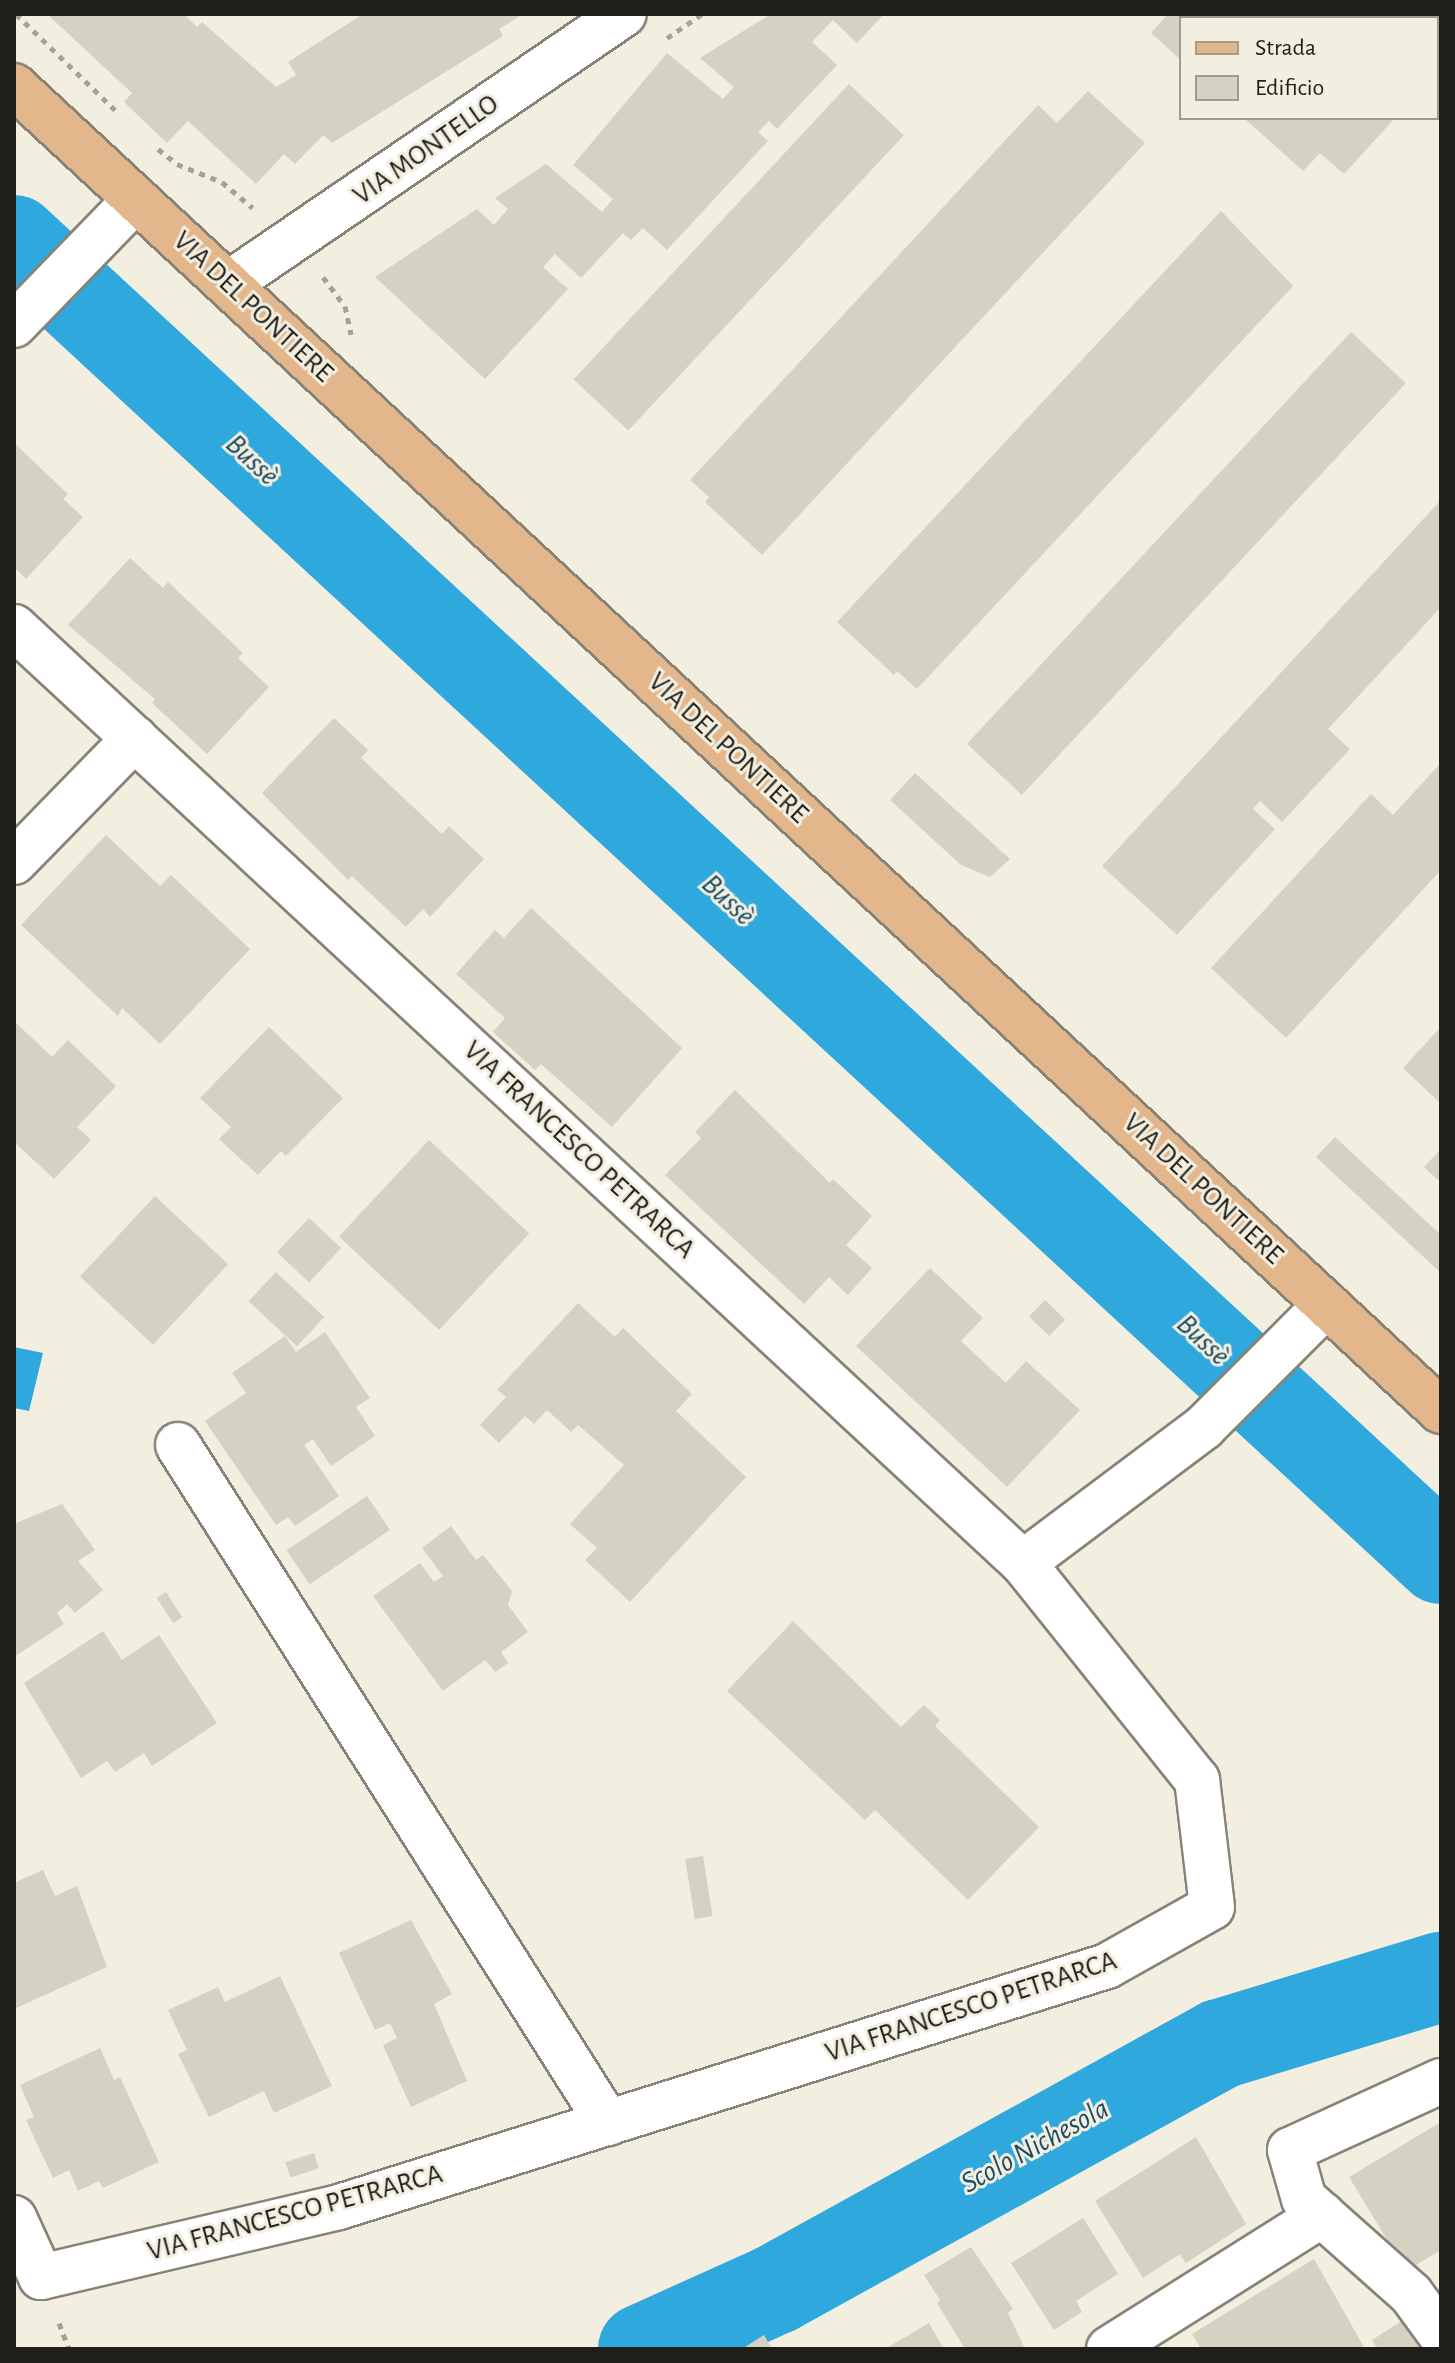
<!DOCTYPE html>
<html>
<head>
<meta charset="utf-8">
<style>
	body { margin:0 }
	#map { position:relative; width:1455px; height:2363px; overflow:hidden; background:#f2eee0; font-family:"Alegreya Sans",sans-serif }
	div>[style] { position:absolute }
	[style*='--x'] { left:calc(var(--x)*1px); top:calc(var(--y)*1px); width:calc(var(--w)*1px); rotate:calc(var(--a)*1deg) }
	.water>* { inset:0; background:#2fa8de }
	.river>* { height:90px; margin:-45px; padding:0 45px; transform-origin:45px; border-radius:45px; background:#2fa8de }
	.building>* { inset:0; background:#d5d1c3; transform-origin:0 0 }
	.path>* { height:5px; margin-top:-2.5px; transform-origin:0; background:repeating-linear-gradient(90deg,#a4a297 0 6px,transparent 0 12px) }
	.roads { filter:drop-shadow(2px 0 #878376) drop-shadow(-2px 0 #878376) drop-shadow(0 2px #878376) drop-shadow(0 -2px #878376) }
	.minor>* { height:44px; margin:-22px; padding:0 22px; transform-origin:22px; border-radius:22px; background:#fff }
	.major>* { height:44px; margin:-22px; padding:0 22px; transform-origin:22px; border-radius:22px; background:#e3b78b }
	span { translate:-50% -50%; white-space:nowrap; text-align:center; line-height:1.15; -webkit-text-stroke:6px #f2eee0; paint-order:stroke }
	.street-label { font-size:28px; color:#1f1e19 }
	.water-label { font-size:30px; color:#1c4b62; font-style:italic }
	.frame { position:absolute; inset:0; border:16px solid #1f1e19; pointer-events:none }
	.legend { position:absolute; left:1179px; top:16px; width:260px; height:104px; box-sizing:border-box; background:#f2eee0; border:2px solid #9e9b90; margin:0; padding:10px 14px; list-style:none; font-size:24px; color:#1f1e19 }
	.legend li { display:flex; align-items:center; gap:16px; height:40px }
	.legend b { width:40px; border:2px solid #9e9b90 }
</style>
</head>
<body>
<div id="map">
	<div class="water">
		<i style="clip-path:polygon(14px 1347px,43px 1353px,29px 1411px,14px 1408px)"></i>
	</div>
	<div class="river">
		<i style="--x:14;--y:240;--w:1943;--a:42.75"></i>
		<i style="--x:643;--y:2349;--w:146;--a:-24.3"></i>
		<i style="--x:776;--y:2289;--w:507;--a:-28.89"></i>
		<i style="--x:1220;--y:2044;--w:231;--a:-16.9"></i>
	</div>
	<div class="building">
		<i style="clip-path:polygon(47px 14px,184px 14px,197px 27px,202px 22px,276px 87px,296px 75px,288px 62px,363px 14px,523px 14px,499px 29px,503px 36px,332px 143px,323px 135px,295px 164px,284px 154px,256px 184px,188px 121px,167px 143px,124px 102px,132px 93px)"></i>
		<i style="clip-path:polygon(771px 14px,884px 14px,857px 43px,833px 20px,812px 42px,837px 65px,777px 129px,769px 121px,758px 132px,768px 141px,667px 250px,643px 228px,631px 240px,623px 233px,581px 278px,555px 254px,543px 267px,568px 289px,485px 379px,375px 277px,477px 209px,494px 225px,508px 209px,495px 198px,546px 164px,602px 212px,613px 199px,573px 165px,667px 53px,723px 99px,734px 87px,700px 58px)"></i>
		<i style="clip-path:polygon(1168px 14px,1441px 14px,1441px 67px,1437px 72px,1437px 18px,1181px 18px,1181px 60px,1151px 33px)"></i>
		<i style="left:849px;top:84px;width:75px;height:404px;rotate:43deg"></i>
		<i style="clip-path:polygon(1088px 91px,1145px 143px,762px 555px,705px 502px,709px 497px,690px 480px,1038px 105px,1057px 123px)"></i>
		<i style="clip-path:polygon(1244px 118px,1395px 118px,1344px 174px,1320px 153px,1303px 171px)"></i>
		<i style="clip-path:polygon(1221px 211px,1293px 286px,917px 689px,897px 671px,894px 675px,837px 622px)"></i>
		<i style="left:1351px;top:332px;width:75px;height:563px;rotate:43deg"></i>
		<i style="clip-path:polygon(14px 443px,68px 494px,63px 499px,83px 517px,26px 579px,14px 567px)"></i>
		<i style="clip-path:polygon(1441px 500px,1441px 607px,1328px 729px,1350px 749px,1282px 822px,1260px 801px,1253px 809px,1275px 829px,1177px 935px,1102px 866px)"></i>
		<i style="clip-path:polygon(130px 558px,163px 588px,168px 582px,243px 653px,238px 658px,269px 687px,207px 754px,152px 703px,155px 699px,68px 625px)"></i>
		<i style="clip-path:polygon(334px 718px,368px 750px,361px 758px,442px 834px,449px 826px,484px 859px,430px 917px,423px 909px,406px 927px,352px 876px,348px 880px,262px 793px)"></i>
		<i style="clip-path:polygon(1441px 763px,1441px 870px,1286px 1038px,1211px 968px,1371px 794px,1393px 815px)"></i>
		<i style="clip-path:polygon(915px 773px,1010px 859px,990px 877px,961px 865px,890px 800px)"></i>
		<i style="clip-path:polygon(106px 835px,160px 886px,171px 875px,250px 949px,160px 1044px,122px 1008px,118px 1016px,21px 925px)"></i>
		<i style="clip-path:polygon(531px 908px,682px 1048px,612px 1127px,541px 1064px,535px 1070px,493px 1032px,505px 1018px,456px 974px,495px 930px,504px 938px)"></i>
		<i style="clip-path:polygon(14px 1021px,52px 1057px,68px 1040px,116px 1086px,77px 1127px,91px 1140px,54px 1179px,14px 1142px)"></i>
		<i style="clip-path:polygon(269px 1027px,343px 1098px,286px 1156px,281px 1151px,258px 1175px,219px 1139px,231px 1127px,200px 1098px)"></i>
		<i style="clip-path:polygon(1441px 1027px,1441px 1104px,1403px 1068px)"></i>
		<i style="clip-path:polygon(735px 1090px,830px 1183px,833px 1179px,872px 1216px,846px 1245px,872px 1268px,848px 1295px,829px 1277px,804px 1304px,665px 1175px,701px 1138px,695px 1132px)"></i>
		<i style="clip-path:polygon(1335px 1137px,1441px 1235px,1441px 1273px,1316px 1157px)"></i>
		<i style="left:429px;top:1140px;width:137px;height:132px;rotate:43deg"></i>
		<i style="clip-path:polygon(1441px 1149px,1441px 1183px,1424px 1167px)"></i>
		<i style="left:155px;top:1196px;width:100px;height:110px;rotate:43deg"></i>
		<i style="left:309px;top:1218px;width:44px;height:47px;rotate:43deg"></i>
		<i style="clip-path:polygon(930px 1268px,983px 1318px,961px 1341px,1006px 1383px,1026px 1361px,1080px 1410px,1007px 1487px,856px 1346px)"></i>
		<i style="left:276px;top:1272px;width:66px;height:40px;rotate:43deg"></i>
		<i style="left:1045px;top:1300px;width:28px;height:23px;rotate:44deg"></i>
		<i style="clip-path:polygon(578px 1303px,615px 1337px,623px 1328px,692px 1394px,676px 1411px,746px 1477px,630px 1602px,585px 1560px,597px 1548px,570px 1524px,624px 1465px,578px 1425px,571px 1432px,547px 1410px,534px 1424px,525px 1416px,499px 1443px,480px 1425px,506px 1397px,497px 1390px)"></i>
		<i style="clip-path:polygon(325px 1332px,370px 1398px,356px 1407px,375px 1436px,331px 1466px,313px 1439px,304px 1445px,339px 1496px,295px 1526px,288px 1517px,276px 1525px,205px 1421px,246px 1393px,232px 1373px,285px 1336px,296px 1352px)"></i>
		<i style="left:367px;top:1496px;width:41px;height:97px;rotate:56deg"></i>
		<i style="clip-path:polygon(62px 1504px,95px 1550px,78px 1561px,103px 1590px,75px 1613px,67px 1604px,57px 1613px,64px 1624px,14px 1657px,14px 1524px)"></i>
		<i style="clip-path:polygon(451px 1526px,476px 1560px,483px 1555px,512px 1591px,508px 1605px,528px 1632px,501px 1652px,508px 1663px,495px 1672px,485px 1660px,443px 1691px,373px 1596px,420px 1563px,434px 1582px,443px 1576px,422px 1548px)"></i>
		<i style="left:166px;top:1592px;width:30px;height:11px;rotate:57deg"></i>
		<i style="clip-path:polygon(793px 1621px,901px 1727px,924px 1705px,940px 1720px,935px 1726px,1039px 1827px,968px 1900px,875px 1810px,865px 1820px,727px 1691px)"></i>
		<i style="clip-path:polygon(103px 1631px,122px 1660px,159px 1635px,217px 1723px,152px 1766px,144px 1753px,115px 1772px,107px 1761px,81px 1778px,24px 1683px)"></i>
		<i style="left:703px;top:1856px;width:61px;height:18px;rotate:81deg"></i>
		<i style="clip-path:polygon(43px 1870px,55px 1896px,77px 1886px,107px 1967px,14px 2009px,14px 1883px)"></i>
		<i style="clip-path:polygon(411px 1920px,452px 1994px,434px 2004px,467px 2081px,411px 2107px,383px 2045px,397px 2038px,390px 2023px,375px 2030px,339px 1953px)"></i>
		<i style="clip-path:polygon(280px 1976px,332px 2086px,274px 2113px,264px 2091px,209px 2117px,178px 2054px,187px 2050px,168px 2010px,218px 1987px,225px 2002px)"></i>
		<i style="clip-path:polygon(100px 2048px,114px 2080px,120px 2077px,159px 2162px,103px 2188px,99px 2181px,78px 2191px,69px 2170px,53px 2178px,26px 2120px,34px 2117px,20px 2085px)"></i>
		<i style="clip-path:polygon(1441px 2122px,1441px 2250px,1406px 2271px,1349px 2177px)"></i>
		<i style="clip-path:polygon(1196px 2137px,1246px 2224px,1186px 2263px,1180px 2254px,1143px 2278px,1095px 2201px)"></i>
		<i style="left:314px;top:2153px;width:16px;height:30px;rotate:72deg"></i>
		<i style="clip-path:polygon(1083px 2218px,1118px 2274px,1076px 2301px,1082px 2312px,1054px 2330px,1011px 2263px)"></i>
		<i style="clip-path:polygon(971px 2247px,1013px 2309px,1008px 2313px,1025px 2349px,965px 2349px,937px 2303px,940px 2300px,924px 2275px)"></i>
		<i style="clip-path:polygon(1314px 2259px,1365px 2349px,1201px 2349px,1192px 2334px)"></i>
		<i style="clip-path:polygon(1403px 2320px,1423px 2349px,1378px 2349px,1372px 2340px)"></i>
		<i style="clip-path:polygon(929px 2323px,944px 2349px,885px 2349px)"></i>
		<i style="clip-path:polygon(764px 2335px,772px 2349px,747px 2349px,745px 2347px)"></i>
	</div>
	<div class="path">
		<i style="--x:16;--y:14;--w:138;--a:44.1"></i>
		<i style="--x:667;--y:38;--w:42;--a:-34.4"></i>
		<i style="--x:158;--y:149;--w:24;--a:38"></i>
		<i style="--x:177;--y:164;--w:48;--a:21.8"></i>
		<i style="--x:222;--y:182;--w:40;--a:40"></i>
		<i style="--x:323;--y:277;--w:36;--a:53"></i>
		<i style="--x:345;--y:306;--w:29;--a:78"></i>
		<i style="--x:59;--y:2323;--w:28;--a:69"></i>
	</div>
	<div class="roads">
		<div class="minor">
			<i style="--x:228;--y:284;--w:479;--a:-34.3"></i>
			<i style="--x:14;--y:325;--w:175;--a:-45.9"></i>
			<i style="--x:14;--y:627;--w:1376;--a:42.85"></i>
			<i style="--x:1023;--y:1563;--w:226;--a:-36.9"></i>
			<i style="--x:1204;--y:1427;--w:173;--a:-45"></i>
			<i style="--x:14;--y:862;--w:173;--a:-45.7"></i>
			<i style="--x:178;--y:1445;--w:803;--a:57.62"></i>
			<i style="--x:1441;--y:2081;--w:166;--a:155.4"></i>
			<i style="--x:1290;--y:2150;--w:51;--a:74.1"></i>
			<i style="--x:1304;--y:2199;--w:143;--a:41.6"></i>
			<i style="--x:1411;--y:2294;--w:51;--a:53.8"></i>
			<i style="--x:14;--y:2218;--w:65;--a:65.4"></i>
			<i style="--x:41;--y:2277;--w:306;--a:-13.2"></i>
			<i style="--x:339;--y:2207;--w:805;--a:-17.42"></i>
			<i style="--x:1107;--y:1966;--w:120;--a:-29.3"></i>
			<i style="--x:1212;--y:1907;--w:128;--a:-96.7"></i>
			<i style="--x:1197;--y:1780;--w:278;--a:-128.7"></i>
			<i style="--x:1109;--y:2349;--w:252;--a:-32.2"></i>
		</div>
		<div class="major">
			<i style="--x:14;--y:86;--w:1947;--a:42.88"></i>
		</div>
	</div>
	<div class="street-label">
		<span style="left:426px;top:150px;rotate:-35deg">VIA MONTELLO</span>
		<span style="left:253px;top:307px;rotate:43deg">VIA DEL PONTIERE</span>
		<span style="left:728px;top:748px;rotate:43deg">VIA DEL PONTIERE</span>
		<span style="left:579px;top:1150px;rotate:43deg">VIA FRANCESCO PETRARCA</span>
		<span style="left:1203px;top:1189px;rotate:43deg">VIA DEL PONTIERE</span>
		<span style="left:971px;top:2007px;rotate:-18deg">VIA FRANCESCO PETRARCA</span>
		<span style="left:295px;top:2213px;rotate:-15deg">VIA FRANCESCO PETRARCA</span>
	</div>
	<div class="water-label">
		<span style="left:252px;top:460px;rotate:43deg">Bussè</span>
		<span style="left:728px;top:900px;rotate:43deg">Bussè</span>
		<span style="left:1203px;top:1340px;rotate:43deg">Bussè</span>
		<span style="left:1035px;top:2146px;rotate:-29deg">Scolo Nichesola</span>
	</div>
	<div class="frame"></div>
	<ul class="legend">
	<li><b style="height:10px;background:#e3b78b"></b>Strada</li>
	<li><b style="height:22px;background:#d5d1c3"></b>Edificio</li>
	</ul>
</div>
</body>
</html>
